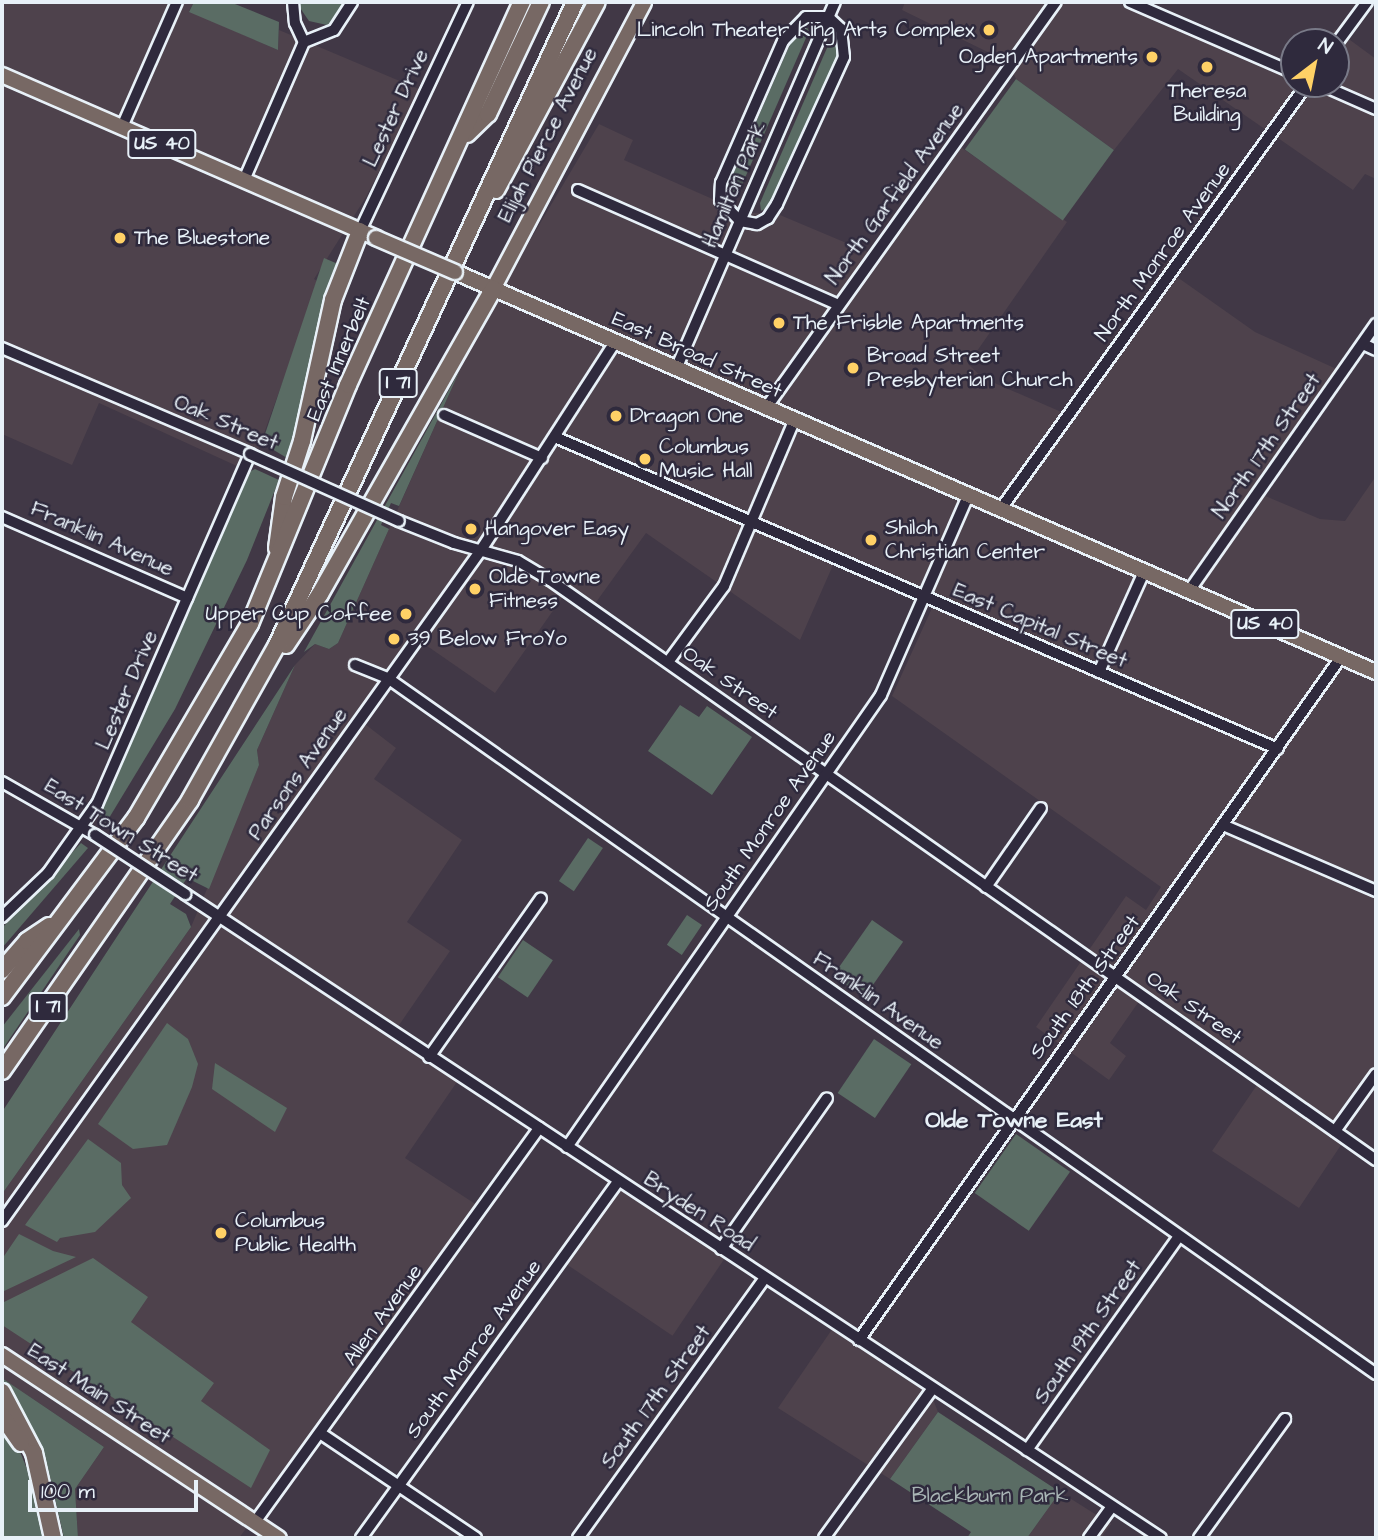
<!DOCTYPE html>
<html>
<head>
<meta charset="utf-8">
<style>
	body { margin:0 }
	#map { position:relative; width:1378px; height:1540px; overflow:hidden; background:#413846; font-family:"Architects Daughter",sans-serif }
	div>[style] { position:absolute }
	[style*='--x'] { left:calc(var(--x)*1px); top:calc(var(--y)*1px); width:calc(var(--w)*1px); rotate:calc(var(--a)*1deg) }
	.built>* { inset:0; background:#4e424c; transform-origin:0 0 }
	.green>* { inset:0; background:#5a6c64; transform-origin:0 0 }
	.roads { filter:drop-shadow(2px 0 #e8f1f8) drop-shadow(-2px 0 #e8f1f8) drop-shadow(0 2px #e8f1f8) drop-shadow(0 -2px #e8f1f8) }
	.minor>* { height:10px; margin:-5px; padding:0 5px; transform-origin:5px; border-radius:5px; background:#2f2a3d }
	.major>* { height:14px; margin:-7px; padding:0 7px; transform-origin:7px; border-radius:7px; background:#776864 }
	.highway>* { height:16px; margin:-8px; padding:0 8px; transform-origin:8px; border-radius:8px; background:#776864 }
	.bridges { filter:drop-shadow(2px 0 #e8f1f8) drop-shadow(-2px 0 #e8f1f8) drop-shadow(0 2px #e8f1f8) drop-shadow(0 -2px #e8f1f8) }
	.minor-bridge>* { height:10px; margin:-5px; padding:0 5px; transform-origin:5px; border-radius:5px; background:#2f2a3d }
	.major-bridge>* { height:14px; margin:-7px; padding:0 7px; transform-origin:7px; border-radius:7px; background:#776864 }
	.dots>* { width:19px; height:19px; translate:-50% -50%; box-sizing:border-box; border:4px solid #2f2a3d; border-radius:50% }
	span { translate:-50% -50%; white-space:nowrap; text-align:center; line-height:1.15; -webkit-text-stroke:5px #2f2a3d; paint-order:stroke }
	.shield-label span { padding:2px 5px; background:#2f2a3d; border:2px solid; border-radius:5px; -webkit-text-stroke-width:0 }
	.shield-label { font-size:19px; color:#e8f1f8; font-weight:700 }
	.poi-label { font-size:21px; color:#e8f1f8 }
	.right { translate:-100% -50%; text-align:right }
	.left { translate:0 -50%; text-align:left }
	.street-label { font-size:21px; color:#e8f1f8 }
	.park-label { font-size:21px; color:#a8b5b5 }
	.neighbourhood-label { font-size:23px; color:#e8f1f8; font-weight:700 }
	.frame { position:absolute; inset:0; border:4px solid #e8f1f8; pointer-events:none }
	.north { position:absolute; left:1280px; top:28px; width:70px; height:70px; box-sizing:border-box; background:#2f2a3d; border:2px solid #797a88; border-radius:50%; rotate:32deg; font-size:19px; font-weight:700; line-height:28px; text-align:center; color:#e8f1f8 }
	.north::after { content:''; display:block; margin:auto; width:24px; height:32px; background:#ffd166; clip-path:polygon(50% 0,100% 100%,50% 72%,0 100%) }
	.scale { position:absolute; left:28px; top:1480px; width:170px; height:32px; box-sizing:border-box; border:4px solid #e8f1f8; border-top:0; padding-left:9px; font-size:21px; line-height:24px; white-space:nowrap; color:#e8f1f8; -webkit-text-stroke:5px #2f2a3d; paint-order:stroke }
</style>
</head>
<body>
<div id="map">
	<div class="built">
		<i style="clip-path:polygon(2px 2px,194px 2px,189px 11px,278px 50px,279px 30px,421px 90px,366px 197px,314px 279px,317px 281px,309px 309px,250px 472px,99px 403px,72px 465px,2px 434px)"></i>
		<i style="clip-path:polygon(905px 2px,1146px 2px,1294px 65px,1294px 84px,1336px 84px,1336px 42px,1326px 42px,1335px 29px,1376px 59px,1376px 179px,1365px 174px,1353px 190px,1178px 69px,1114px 150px,1016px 79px,1008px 62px,902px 10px)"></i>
		<i style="clip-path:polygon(599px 124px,633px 140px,624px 160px,742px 212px,780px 215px,875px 255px,955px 143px,1067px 222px,968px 364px,983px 378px,1066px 414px,1170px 272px,1255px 332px,1341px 371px,1340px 387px,1305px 437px,1294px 434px,1258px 493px,1320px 519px,1345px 521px,1376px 476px,1376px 1074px,1342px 1125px,1347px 1136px,1299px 1208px,1212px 1151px,1261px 1079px,1142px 997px,1110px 1043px,1126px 1056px,1109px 1080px,1036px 1027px,1126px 896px,1146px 910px,1161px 887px,892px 696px,932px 608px,925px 595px,837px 556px,800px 640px,646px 533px,594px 605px,569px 588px,495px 693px,417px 639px,361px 721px,396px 748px,374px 779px,462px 840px,407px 922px,450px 951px,395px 1031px,461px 1076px,405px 1158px,483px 1209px,239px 1538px,78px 1538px,75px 1489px,104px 1447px,2px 1378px,2px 1194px,191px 927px,259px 765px,257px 750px,295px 665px,315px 644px,329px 649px,338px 643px,481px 323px)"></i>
		<i style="left:619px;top:1179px;width:132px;height:100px;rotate:34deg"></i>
		<i style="clip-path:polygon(835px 1325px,929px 1389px,938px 1412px,890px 1479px,778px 1408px)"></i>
		<i style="clip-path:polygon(1060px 1492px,1111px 1524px,1101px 1538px,1027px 1538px)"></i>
	</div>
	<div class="green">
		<i style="clip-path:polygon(194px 2px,230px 2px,279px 22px,278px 50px,189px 12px)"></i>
		<i style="clip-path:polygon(296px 2px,344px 2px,336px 19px,327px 25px,309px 21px)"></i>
		<i style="clip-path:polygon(805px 24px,809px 31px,738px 194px,731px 197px,728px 186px,795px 33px)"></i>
		<i style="clip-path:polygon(838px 38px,839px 53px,772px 205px,761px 211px,760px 203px,830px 41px)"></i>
		<i style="left:1016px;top:79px;width:121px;height:87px;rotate:36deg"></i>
		<i style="clip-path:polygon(324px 258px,338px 264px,287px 458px,262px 443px)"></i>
		<i style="clip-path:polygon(460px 370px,399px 506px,391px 503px,381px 525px,389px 529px,338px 643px,329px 649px,315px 644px,304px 652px)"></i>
		<i style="clip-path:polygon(255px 469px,279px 480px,247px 560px,175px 709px,106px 823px,99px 819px,101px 809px,249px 472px)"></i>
		<i style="clip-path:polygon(295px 665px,257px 750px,259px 765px,209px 889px,187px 878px,170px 904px,186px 914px,191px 927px,2px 1194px,2px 1112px)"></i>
		<i style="clip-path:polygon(680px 705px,699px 717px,707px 706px,752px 737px,712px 795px,648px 751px)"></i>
		<i style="left:588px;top:838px;width:18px;height:52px;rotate:34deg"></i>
		<i style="clip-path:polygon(81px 843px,88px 848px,2px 948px,2px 928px)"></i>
		<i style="left:687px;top:915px;width:18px;height:36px;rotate:34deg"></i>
		<i style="left:872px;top:920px;width:38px;height:68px;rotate:35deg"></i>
		<i style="clip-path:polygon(79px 929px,80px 935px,2px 1050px,2px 1027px)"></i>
		<i style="left:523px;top:940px;width:36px;height:45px;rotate:34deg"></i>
		<i style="clip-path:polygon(167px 1023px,188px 1039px,198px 1064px,192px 1087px,167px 1145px,133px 1149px,98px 1124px)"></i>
		<i style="left:874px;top:1039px;width:45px;height:65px;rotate:34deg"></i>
		<i style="clip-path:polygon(215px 1063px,287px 1108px,275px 1132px,212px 1089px)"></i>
		<i style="left:1016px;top:1134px;width:66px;height:72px;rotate:35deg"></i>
		<i style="clip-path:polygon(88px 1139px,121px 1163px,122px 1185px,131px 1198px,95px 1232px,60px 1238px,57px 1242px,25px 1225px)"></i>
		<i style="clip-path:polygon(19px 1234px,53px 1251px,76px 1257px,2px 1292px,2px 1259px)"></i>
		<i style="clip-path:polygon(93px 1258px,148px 1297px,131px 1322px,214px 1383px,201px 1401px,270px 1450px,251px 1488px,2px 1325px,2px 1303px)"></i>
		<i style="clip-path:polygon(2px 1378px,104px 1447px,75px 1489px,78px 1538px,64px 1538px,47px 1464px)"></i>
		<i style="clip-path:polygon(938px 1412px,1060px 1492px,1027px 1538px,967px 1538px,971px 1532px,890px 1479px)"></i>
		<i style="clip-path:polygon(2px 1425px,19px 1449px,35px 1489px,44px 1538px,2px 1538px)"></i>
	</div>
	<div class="roads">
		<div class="minor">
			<i style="--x:293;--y:2;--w:21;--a:85"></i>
			<i style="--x:295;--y:23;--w:21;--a:65"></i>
			<i style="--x:1130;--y:2;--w:179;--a:23.4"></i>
			<i style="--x:806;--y:17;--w:22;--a:0"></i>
			<i style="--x:828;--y:17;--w:18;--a:43"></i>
			<i style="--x:841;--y:29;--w:28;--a:84"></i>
			<i style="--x:844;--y:57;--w:162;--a:114.5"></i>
			<i style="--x:777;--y:204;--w:17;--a:123"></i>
			<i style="--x:768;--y:218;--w:13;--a:151"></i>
			<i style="--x:757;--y:224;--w:17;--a:-170"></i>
			<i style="--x:740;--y:221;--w:29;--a:-134"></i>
			<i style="--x:720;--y:200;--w:17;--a:-87"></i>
			<i style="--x:721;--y:183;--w:155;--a:-66.4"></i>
			<i style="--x:783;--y:41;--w:33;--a:-46"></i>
			<i style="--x:1336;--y:44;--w:52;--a:-53.6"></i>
			<i style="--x:1319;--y:84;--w:62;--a:23.7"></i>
			<i style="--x:122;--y:127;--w:137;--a:-66.3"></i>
			<i style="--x:244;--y:180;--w:150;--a:-66.5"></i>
			<i style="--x:304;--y:42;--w:32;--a:-22"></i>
			<i style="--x:334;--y:30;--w:33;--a:-57"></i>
			<i style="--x:578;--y:190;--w:285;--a:23.8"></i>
			<i style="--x:360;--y:231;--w:253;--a:-64.8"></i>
			<i style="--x:1363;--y:344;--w:14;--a:25"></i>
			<i style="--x:2;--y:348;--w:270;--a:23.1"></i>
			<i style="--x:250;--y:454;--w:382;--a:113.6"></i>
			<i style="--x:97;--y:804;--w:85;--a:125.4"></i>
			<i style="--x:48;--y:873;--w:64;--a:136.3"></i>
			<i style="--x:676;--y:369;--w:400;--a:-66.6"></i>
			<i style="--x:766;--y:408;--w:499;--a:-54.5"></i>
			<i style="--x:444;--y:415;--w:107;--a:23.7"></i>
			<i style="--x:555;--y:437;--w:787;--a:23.34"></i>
			<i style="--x:1000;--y:510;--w:525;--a:-54.22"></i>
			<i style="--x:2;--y:517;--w:202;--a:23.6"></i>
			<i style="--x:399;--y:521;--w:59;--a:21.8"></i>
			<i style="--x:454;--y:543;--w:66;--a:15.7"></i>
			<i style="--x:518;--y:561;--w:37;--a:31"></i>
			<i style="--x:550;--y:580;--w:1009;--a:35.08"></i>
			<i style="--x:1189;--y:591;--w:326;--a:-55"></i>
			<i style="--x:668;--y:662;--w:94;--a:-53.6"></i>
			<i style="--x:724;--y:586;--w:179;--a:-67"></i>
			<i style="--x:355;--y:665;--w:37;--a:22"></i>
			<i style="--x:389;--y:679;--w:1207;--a:35.15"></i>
			<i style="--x:1099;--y:672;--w:110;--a:-65.8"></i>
			<i style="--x:2;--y:782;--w:107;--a:29.7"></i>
			<i style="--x:1223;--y:825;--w:167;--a:23.3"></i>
			<i style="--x:986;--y:887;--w:96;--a:-55.2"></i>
			<i style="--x:185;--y:894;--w:1169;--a:33.42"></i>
			<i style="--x:429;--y:1057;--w:194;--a:-54.8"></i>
			<i style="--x:1335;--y:1131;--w:70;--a:-54.3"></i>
			<i style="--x:567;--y:1147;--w:550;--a:-55.21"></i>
			<i style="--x:881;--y:695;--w:217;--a:-66.4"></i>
			<i style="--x:2;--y:1221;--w:824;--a:-54.48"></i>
			<i style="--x:481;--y:550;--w:247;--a:-57.2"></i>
			<i style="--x:721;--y:1249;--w:184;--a:-54.9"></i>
			<i style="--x:859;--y:1340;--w:836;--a:-54.79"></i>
			<i style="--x:320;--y:1433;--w:188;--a:33.9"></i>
			<i style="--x:1027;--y:1450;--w:262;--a:-54.6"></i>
			<i style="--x:255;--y:1522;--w:486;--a:-54.2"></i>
			<i style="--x:361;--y:1538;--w:439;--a:-54.2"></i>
			<i style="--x:578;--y:1538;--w:320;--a:-54.3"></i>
			<i style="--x:824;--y:1538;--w:185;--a:-54"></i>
			<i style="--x:1089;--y:1538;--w:39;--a:-54"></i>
			<i style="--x:1199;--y:1538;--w:147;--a:-54.1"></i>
		</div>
		<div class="major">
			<i style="--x:2;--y:75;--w:408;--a:23.5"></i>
			<i style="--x:455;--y:272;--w:1004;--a:23.48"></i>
			<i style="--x:493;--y:289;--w:324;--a:-62.2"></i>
			<i style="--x:2;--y:1355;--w:332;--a:33.5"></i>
		</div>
		<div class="highway">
			<i style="--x:467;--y:134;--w:29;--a:-44"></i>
			<i style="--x:488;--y:114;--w:124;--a:-64.7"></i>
			<i style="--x:496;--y:190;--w:213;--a:-61.8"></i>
			<i style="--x:277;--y:548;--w:51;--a:-82.2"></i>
			<i style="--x:284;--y:497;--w:59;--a:-72.2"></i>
			<i style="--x:302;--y:441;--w:144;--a:-77.6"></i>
			<i style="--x:333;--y:300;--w:74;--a:-68.6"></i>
			<i style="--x:286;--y:645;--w:61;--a:-56.3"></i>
			<i style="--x:320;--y:594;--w:351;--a:-60.4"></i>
			<i style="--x:2;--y:970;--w:38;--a:-49"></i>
			<i style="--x:27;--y:941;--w:27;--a:-34"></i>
			<i style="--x:2;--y:997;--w:224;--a:-53.2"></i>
			<i style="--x:136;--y:818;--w:225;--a:-59.6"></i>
			<i style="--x:250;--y:624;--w:258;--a:-67.7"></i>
			<i style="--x:348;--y:385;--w:421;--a:-65.6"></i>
			<i style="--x:2;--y:1071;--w:330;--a:-55.2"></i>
			<i style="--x:190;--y:800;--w:178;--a:-60.7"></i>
			<i style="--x:277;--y:645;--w:709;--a:-65.13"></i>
			<i style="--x:2;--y:1392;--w:69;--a:62.3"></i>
			<i style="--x:34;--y:1453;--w:87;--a:77.4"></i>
			<i style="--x:2;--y:1416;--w:33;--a:55"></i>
		</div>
	</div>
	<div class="bridges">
		<div class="minor-bridge">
			<i style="--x:250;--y:454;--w:163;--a:24.2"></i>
			<i style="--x:95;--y:835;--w:108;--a:33.2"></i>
		</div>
		<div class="major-bridge">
			<i style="--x:376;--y:238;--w:86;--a:23.3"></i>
		</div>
	</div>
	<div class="dots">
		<i style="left:989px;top:30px;background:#ffd166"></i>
		<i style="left:1152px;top:57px;background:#ffd166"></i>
		<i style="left:1207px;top:67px;background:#ffd166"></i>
		<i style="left:120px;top:238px;background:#ffd166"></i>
		<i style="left:779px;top:323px;background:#ffd166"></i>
		<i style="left:853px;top:368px;background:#ffd166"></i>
		<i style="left:616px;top:416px;background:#ffd166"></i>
		<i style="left:645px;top:459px;background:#ffd166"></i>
		<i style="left:471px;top:529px;background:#ffd166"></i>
		<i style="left:871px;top:540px;background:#ffd166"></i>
		<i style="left:475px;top:589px;background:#ffd166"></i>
		<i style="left:406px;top:614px;background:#ffd166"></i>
		<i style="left:394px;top:639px;background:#ffd166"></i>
		<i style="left:221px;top:1233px;background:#ffd166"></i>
	</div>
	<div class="shield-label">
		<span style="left:162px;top:144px">US 40</span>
		<span style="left:398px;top:383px">I 71</span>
		<span style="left:1265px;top:624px">US 40</span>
		<span style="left:48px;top:1007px">I 71</span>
	</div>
	<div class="poi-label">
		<span class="right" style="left:975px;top:30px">Lincoln Theater King Arts Complex</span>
		<span class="right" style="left:1138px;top:57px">Ogden Apartments</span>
		<span style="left:1207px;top:103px">Theresa<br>Building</span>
		<span class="left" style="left:134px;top:238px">The Bluestone</span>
		<span class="left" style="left:793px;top:323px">The Frisble Apartments</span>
		<span class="left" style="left:867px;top:368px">Broad Street<br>Presbyterian Church</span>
		<span class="left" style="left:630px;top:416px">Dragon One</span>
		<span class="left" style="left:659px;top:459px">Columbus<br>Music Hall</span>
		<span class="left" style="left:885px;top:540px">Shiloh<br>Christian Center</span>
		<span class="left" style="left:485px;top:529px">Hangover Easy</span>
		<span class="left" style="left:489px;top:589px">Olde Towne<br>Fitness</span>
		<span class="right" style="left:392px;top:614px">Upper Cup Coffee</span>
		<span class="left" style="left:408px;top:639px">39 Below FroYo</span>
		<span class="left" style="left:235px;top:1233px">Columbus<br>Public Health</span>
	</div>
	<div class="street-label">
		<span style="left:396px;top:108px;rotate:-65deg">Lester Drive</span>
		<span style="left:548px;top:135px;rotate:-63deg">Elijah Pierce Avenue</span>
		<span style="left:735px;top:185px;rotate:-67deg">Hamilton Park</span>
		<span style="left:895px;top:194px;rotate:-54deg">North Garfield Avenue</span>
		<span style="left:1163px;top:252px;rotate:-54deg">North Monroe Avenue</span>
		<span style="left:697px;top:355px;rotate:24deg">East Broad Street</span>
		<span style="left:339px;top:359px;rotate:-67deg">East Innerbelt</span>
		<span style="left:226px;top:423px;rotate:23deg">Oak Street</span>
		<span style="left:1267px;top:446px;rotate:-55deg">North 17th Street</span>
		<span style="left:102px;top:539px;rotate:24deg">Franklin Avenue</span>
		<span style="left:1040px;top:626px;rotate:23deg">East Capital Street</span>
		<span style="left:730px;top:683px;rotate:35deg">Oak Street</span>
		<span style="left:127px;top:690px;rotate:-67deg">Lester Drive</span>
		<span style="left:298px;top:774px;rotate:-55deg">Parsons Avenue</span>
		<span style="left:770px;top:821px;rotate:-55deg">South Monroe Avenue</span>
		<span style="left:121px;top:831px;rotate:32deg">East Town Street</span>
		<span style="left:1085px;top:987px;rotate:-54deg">South 18th Street</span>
		<span style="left:878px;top:1001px;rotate:35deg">Franklin Avenue</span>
		<span style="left:1194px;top:1008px;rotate:35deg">Oak Street</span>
		<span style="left:699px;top:1212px;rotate:33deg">Bryden Road</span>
		<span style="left:383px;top:1315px;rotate:-54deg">Allen Avenue</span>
		<span style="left:1088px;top:1332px;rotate:-55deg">South 19th Street</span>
		<span style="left:474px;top:1349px;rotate:-54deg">South Monroe Avenue</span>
		<span style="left:99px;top:1394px;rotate:33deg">East Main Street</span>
		<span style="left:656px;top:1397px;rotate:-54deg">South 17th Street</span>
	</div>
	<div class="park-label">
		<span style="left:990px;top:1496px">Blackburn Park</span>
	</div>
	<div class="neighbourhood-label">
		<span style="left:1014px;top:1120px">Olde Towne East</span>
	</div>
	<div class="frame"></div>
	<div class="north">N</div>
	<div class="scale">100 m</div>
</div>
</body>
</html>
